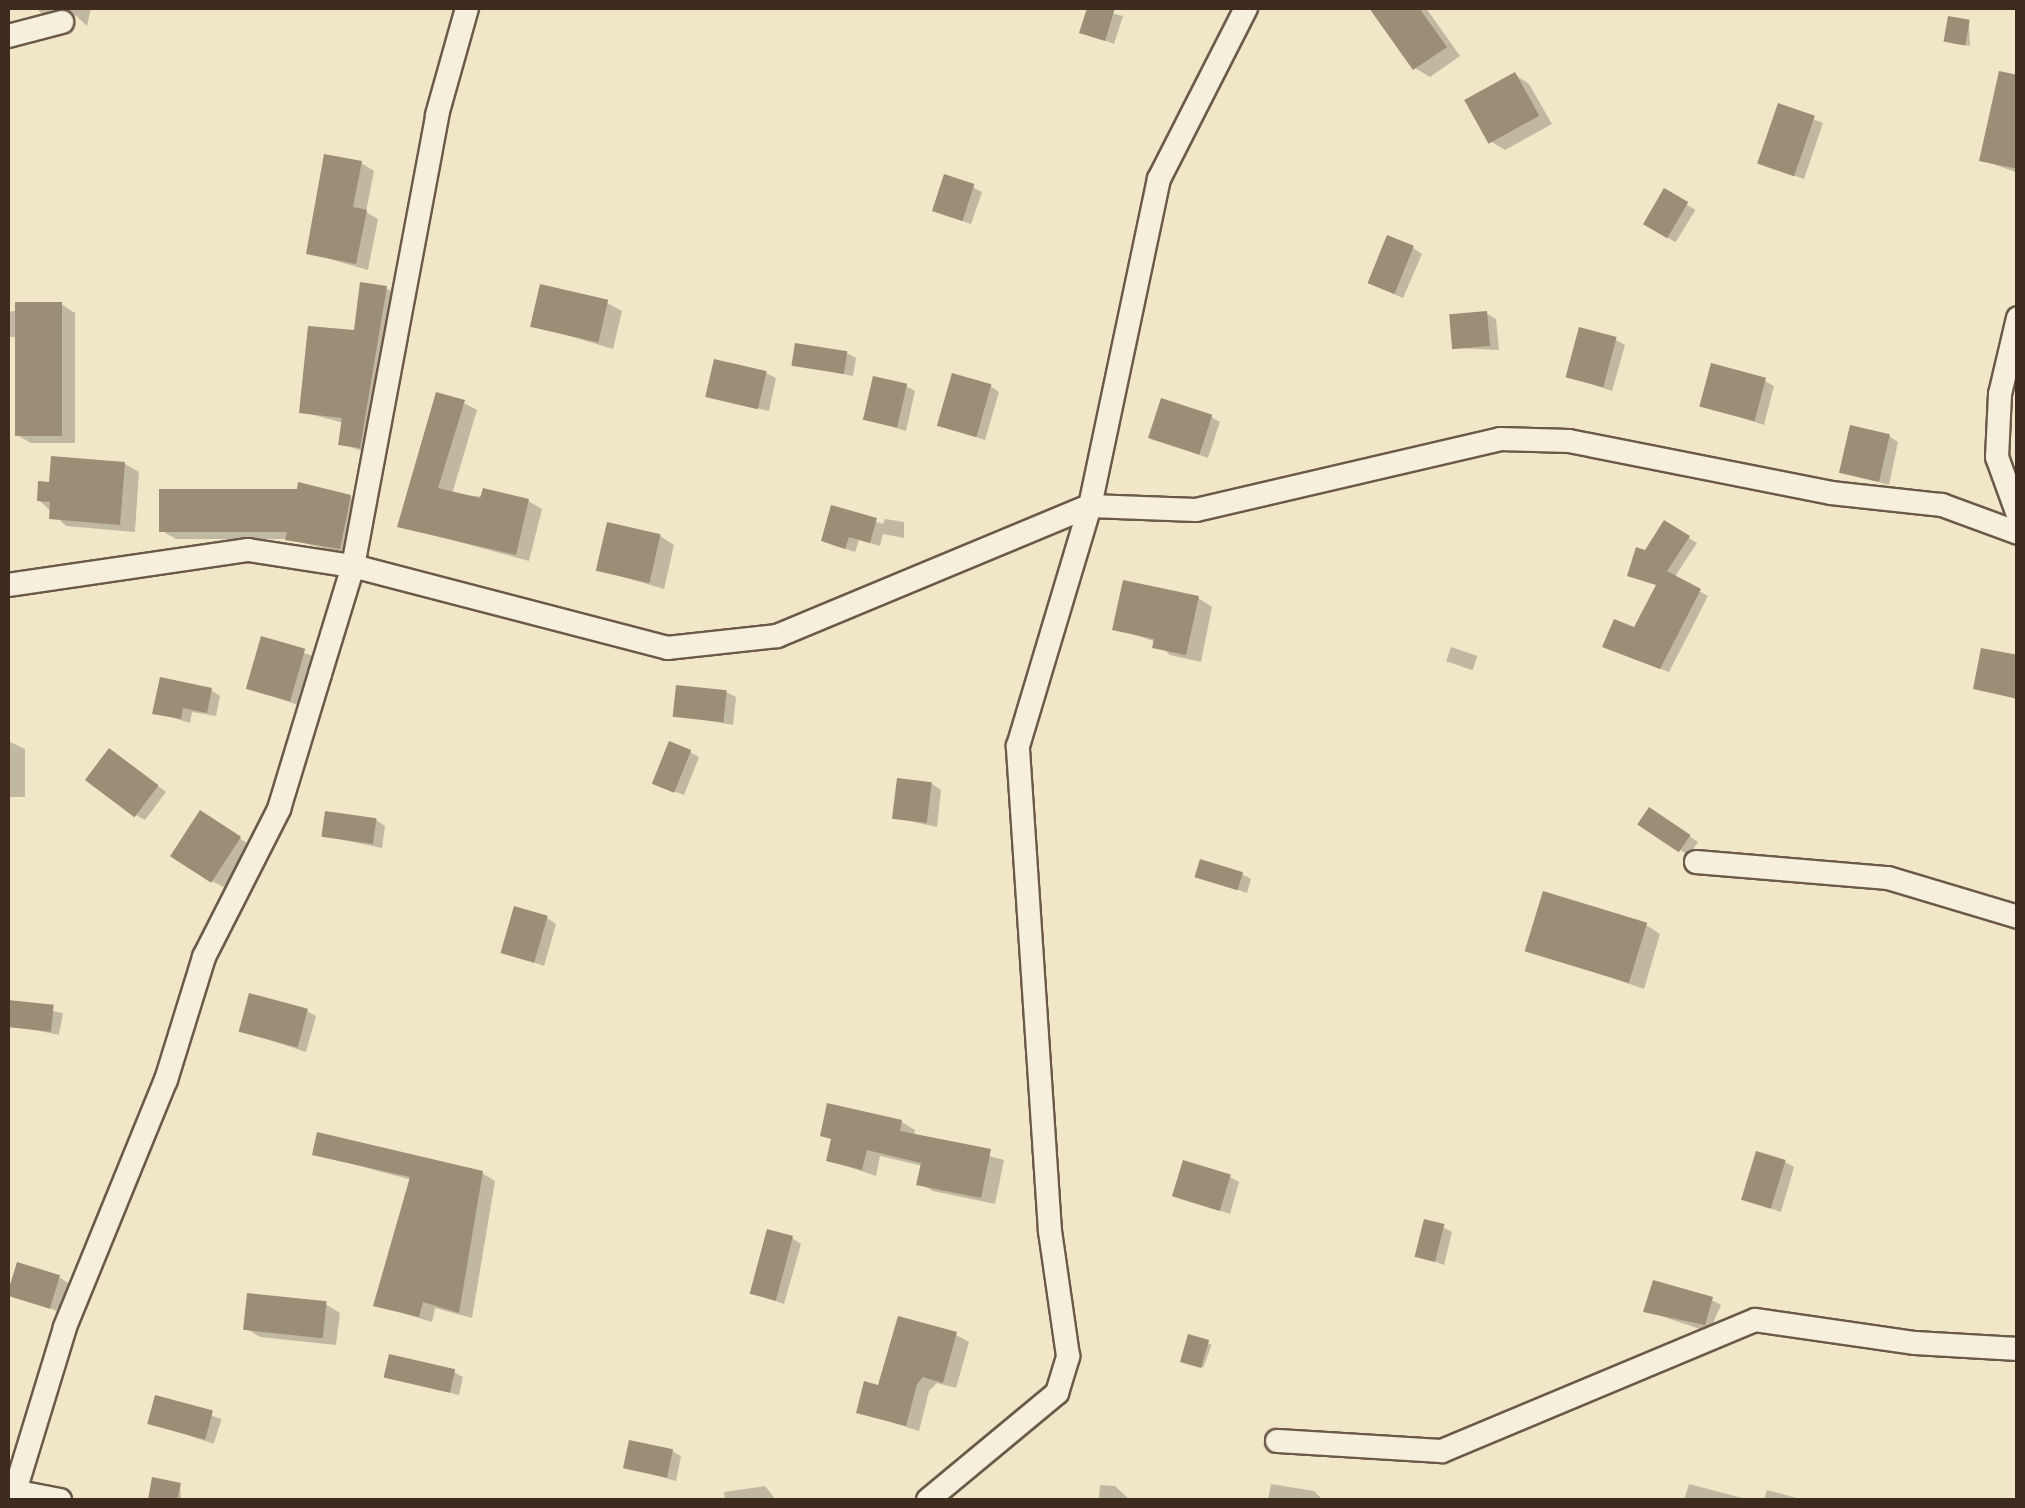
<!DOCTYPE html>
<html>
<head>
<meta charset="utf-8">
<style>
	body { margin:0 }
	#map { position:relative; width:2025px; height:1508px; overflow:hidden; background:#f0e7c8; font-family:"Gentium Book Plus",serif }
	div>[style] { position:absolute }
	[style*='--x'] { left:calc(var(--x)*1px); top:calc(var(--y)*1px); width:calc(var(--w)*1px); rotate:calc(var(--a)*1deg) }
	.shadow>* { inset:0; background:#0003; transform-origin:0 0 }
	.building>* { inset:0; background:#9b8d76; transform-origin:0 0 }
	.roads { filter:drop-shadow(2px 0 #6b5a48) drop-shadow(-2px 0 #6b5a48) drop-shadow(0 2px #6b5a48) drop-shadow(0 -2px #6b5a48) }
	.minor>* { height:22px; margin:-11px; padding:0 11px; transform-origin:11px; border-radius:11px; background:#f5efdb }
	span { translate:-50% -50%; white-space:nowrap; text-align:center; line-height:1.15; -webkit-text-stroke:8px #f5efdb; paint-order:stroke }
	.frame { position:absolute; inset:0; border:10px solid #3f2b1d; pointer-events:none }
</style>
</head>
<body>
<div id="map">
	<div class="shadow">
		<i style="clip-path:polygon(37px 8px,91px 8px,87px 26px,72px 12px,45px 18px)"></i>
		<i style="clip-path:polygon(1089px 8px,1123px 16px,1114px 44px,1082px 32px)"></i>
		<i style="clip-path:polygon(1384px 8px,1426px 8px,1460px 56px,1430px 77px,1415px 68px,1376px 13px)"></i>
		<i style="clip-path:polygon(1969px 22px,1970px 46px,1950px 43px)"></i>
		<i style="clip-path:polygon(1515px 75px,1529px 84px,1552px 124px,1505px 150px,1490px 141px)"></i>
		<i style="clip-path:polygon(2018px 78px,2018px 173px,1982px 160px)"></i>
		<i style="clip-path:polygon(1780px 106px,1823px 123px,1804px 179px,1769px 167px)"></i>
		<i style="clip-path:polygon(361px 163px,374px 171px,366px 212px,378px 219px,368px 270px,309px 253px)"></i>
		<i style="clip-path:polygon(972px 187px,982px 192px,971px 224px,944px 215px)"></i>
		<i style="left:1665px;top:191px;width:36px;height:38px;rotate:32deg"></i>
		<i style="clip-path:polygon(1413px 248px,1422px 254px,1403px 298px,1378px 287px)"></i>
		<i style="clip-path:polygon(386px 288px,401px 297px,374px 455px,341px 444px,344px 423px,302px 412px)"></i>
		<i style="clip-path:polygon(607px 303px,622px 311px,613px 349px,533px 325px)"></i>
		<i style="clip-path:polygon(61px 304px,75px 313px,75px 443px,31px 443px,17px 435px,17px 337px,8px 337px,8px 312px)"></i>
		<i style="clip-path:polygon(1486px 313px,1496px 319px,1499px 350px,1455px 348px)"></i>
		<i style="clip-path:polygon(1616px 340px,1625px 345px,1612px 391px,1568px 376px)"></i>
		<i style="clip-path:polygon(847px 353px,856px 358px,853px 376px,794px 364px)"></i>
		<i style="clip-path:polygon(766px 373px,776px 378px,769px 411px,709px 395px)"></i>
		<i style="clip-path:polygon(1765px 381px,1774px 386px,1764px 425px,1703px 405px)"></i>
		<i style="clip-path:polygon(906px 386px,915px 391px,906px 431px,866px 419px)"></i>
		<i style="clip-path:polygon(990px 386px,999px 392px,985px 440px,940px 425px)"></i>
		<i style="clip-path:polygon(464px 403px,477px 410px,452px 494px,528px 501px,542px 509px,529px 561px,400px 526px)"></i>
		<i style="clip-path:polygon(1211px 417px,1220px 422px,1208px 458px,1151px 437px)"></i>
		<i style="clip-path:polygon(1889px 436px,1898px 442px,1889px 485px,1843px 472px)"></i>
		<i style="clip-path:polygon(125px 464px,139px 472px,135px 532px,66px 526px,39px 500px,51px 484px)"></i>
		<i style="clip-path:polygon(350px 497px,365px 505px,354px 556px,288px 539px,176px 539px,162px 531px)"></i>
		<i style="clip-path:polygon(833px 508px,883px 524px,885px 519px,904px 522px,904px 538px,883px 534px,880px 546px,859px 540px,855px 552px,833px 545px,824px 540px)"></i>
		<i style="clip-path:polygon(1665px 523px,1697px 543px,1674px 578px,1708px 596px,1669px 672px,1614px 651px,1635px 630px,1659px 586px,1630px 575px)"></i>
		<i style="clip-path:polygon(660px 536px,674px 545px,664px 589px,599px 570px)"></i>
		<i style="clip-path:polygon(1198px 598px,1212px 607px,1201px 662px,1170px 655px,1156px 642px,1115px 628px)"></i>
		<i style="left:263px;top:639px;width:54px;height:51px;rotate:19deg"></i>
		<i style="left:1451px;top:647px;width:28px;height:15px;rotate:19deg"></i>
		<i style="clip-path:polygon(211px 690px,220px 696px,216px 716px,192px 712px,190px 723px,155px 712px)"></i>
		<i style="clip-path:polygon(726px 692px,736px 697px,733px 725px,676px 715px)"></i>
		<i style="clip-path:polygon(8px 741px,25px 749px,25px 797px,8px 797px)"></i>
		<i style="clip-path:polygon(690px 752px,699px 757px,684px 795px,665px 788px)"></i>
		<i style="clip-path:polygon(119px 757px,166px 792px,145px 820px,136px 815px)"></i>
		<i style="clip-path:polygon(932px 784px,941px 790px,937px 827px,896px 818px)"></i>
		<i style="clip-path:polygon(1658px 815px,1698px 842px,1689px 855px,1680px 850px)"></i>
		<i style="clip-path:polygon(376px 820px,385px 826px,382px 848px,324px 836px)"></i>
		<i style="clip-path:polygon(215px 822px,254px 848px,227px 889px,212px 881px)"></i>
		<i style="clip-path:polygon(1242px 874px,1251px 879px,1247px 893px,1198px 876px)"></i>
		<i style="clip-path:polygon(547px 918px,556px 924px,544px 966px,504px 952px)"></i>
		<i style="clip-path:polygon(1646px 925px,1660px 934px,1644px 989px,1528px 949px)"></i>
		<i style="left:11px;top:1003px;width:53px;height:22px;rotate:11deg"></i>
		<i style="clip-path:polygon(307px 1011px,316px 1016px,306px 1052px,242px 1031px)"></i>
		<i style="clip-path:polygon(902px 1122px,915px 1130px,914px 1136px,1004px 1160px,995px 1204px,933px 1191px,919px 1183px,923px 1166px,880px 1156px,876px 1176px,829px 1160px,833px 1140px,823px 1134px)"></i>
		<i style="clip-path:polygon(315px 1154px,482px 1173px,495px 1181px,472px 1318px,435px 1308px,432px 1322px,376px 1305px,412px 1180px)"></i>
		<i style="clip-path:polygon(1785px 1162px,1794px 1167px,1781px 1212px,1745px 1199px)"></i>
		<i style="clip-path:polygon(1230px 1177px,1239px 1182px,1230px 1214px,1175px 1195px)"></i>
		<i style="clip-path:polygon(1443px 1227px,1452px 1232px,1444px 1265px,1418px 1255px)"></i>
		<i style="clip-path:polygon(792px 1238px,801px 1244px,784px 1304px,752px 1293px)"></i>
		<i style="clip-path:polygon(59px 1277px,68px 1283px,60px 1312px,10px 1294px)"></i>
		<i style="clip-path:polygon(1712px 1300px,1721px 1305px,1709px 1332px,1646px 1311px)"></i>
		<i style="clip-path:polygon(325px 1304px,340px 1313px,336px 1345px,260px 1337px,246px 1328px)"></i>
		<i style="clip-path:polygon(956px 1335px,969px 1342px,956px 1388px,937px 1383px,929px 1391px,919px 1431px,859px 1412px,880px 1388px)"></i>
		<i style="left:1190px;top:1337px;width:23px;height:24px;rotate:20deg"></i>
		<i style="clip-path:polygon(454px 1372px,463px 1377px,459px 1395px,387px 1376px)"></i>
		<i style="left:157px;top:1398px;width:68px;height:26px;rotate:18deg"></i>
		<i style="clip-path:polygon(672px 1451px,681px 1456px,676px 1481px,626px 1467px)"></i>
		<i style="clip-path:polygon(1271px 1484px,1314px 1491px,1323px 1500px,1268px 1500px)"></i>
		<i style="clip-path:polygon(1689px 1484px,1750px 1500px,1684px 1500px)"></i>
		<i style="clip-path:polygon(1100px 1485px,1115px 1486px,1130px 1500px,1099px 1500px)"></i>
		<i style="clip-path:polygon(180px 1486px,181px 1500px,151px 1498px)"></i>
		<i style="clip-path:polygon(765px 1486px,776px 1500px,725px 1500px,724px 1492px)"></i>
		<i style="clip-path:polygon(1767px 1490px,1804px 1500px,1764px 1500px)"></i>
	</div>
	<div class="building">
		<i style="clip-path:polygon(1087px 8px,1115px 8px,1105px 41px,1079px 33px)"></i>
		<i style="clip-path:polygon(1369px 8px,1419px 8px,1447px 47px,1413px 70px)"></i>
		<i style="left:1948px;top:16px;width:22px;height:26px;rotate:10deg"></i>
		<i style="clip-path:polygon(1999px 71px,2018px 75px,2018px 169px,1979px 161px)"></i>
		<i style="left:1515px;top:72px;width:50px;height:58px;rotate:61deg"></i>
		<i style="left:1778px;top:103px;width:39px;height:64px;rotate:19deg"></i>
		<i style="clip-path:polygon(324px 154px,362px 161px,353px 207px,367px 210px,356px 264px,306px 254px)"></i>
		<i style="left:944px;top:174px;width:32px;height:39px;rotate:18deg"></i>
		<i style="left:1664px;top:188px;width:28px;height:42px;rotate:30deg"></i>
		<i style="left:1387px;top:235px;width:29px;height:52px;rotate:22deg"></i>
		<i style="clip-path:polygon(360px 282px,387px 286px,360px 448px,338px 445px,342px 418px,299px 413px,308px 326px,354px 330px)"></i>
		<i style="left:540px;top:284px;width:70px;height:44px;rotate:13deg"></i>
		<i style="left:15px;top:302px;width:47px;height:134px"></i>
		<i style="left:1487px;top:311px;width:35px;height:38px;rotate:85deg"></i>
		<i style="left:1579px;top:327px;width:39px;height:52px;rotate:15deg"></i>
		<i style="left:795px;top:343px;width:53px;height:23px;rotate:9deg"></i>
		<i style="left:714px;top:359px;width:54px;height:39px;rotate:13deg"></i>
		<i style="left:1711px;top:363px;width:57px;height:45px;rotate:15deg"></i>
		<i style="left:952px;top:373px;width:41px;height:55px;rotate:16deg"></i>
		<i style="left:873px;top:376px;width:35px;height:45px;rotate:13deg"></i>
		<i style="clip-path:polygon(436px 392px,465px 400px,438px 488px,480px 498px,483px 488px,529px 499px,516px 555px,397px 527px)"></i>
		<i style="left:1161px;top:398px;width:54px;height:42px;rotate:18deg"></i>
		<i style="left:1850px;top:425px;width:41px;height:49px;rotate:13deg"></i>
		<i style="clip-path:polygon(51px 456px,125px 462px,120px 525px,49px 519px,50px 502px,37px 501px,38px 481px,49px 482px)"></i>
		<i style="clip-path:polygon(298px 482px,351px 495px,340px 549px,285px 540px,287px 532px,159px 532px,159px 489px,297px 489px)"></i>
		<i style="clip-path:polygon(831px 505px,877px 518px,870px 543px,849px 537px,845px 549px,821px 541px)"></i>
		<i style="clip-path:polygon(1664px 520px,1690px 536px,1667px 571px,1701px 589px,1660px 669px,1602px 647px,1614px 619px,1634px 627px,1656px 585px,1627px 576px,1636px 547px,1645px 550px)"></i>
		<i style="left:607px;top:522px;width:55px;height:50px;rotate:13deg"></i>
		<i style="clip-path:polygon(1123px 580px,1199px 596px,1186px 655px,1152px 648px,1154px 639px,1112px 630px)"></i>
		<i style="left:261px;top:636px;width:46px;height:55px;rotate:16deg"></i>
		<i style="clip-path:polygon(1981px 648px,2018px 655px,2018px 699px,1973px 689px)"></i>
		<i style="clip-path:polygon(160px 677px,212px 688px,207px 713px,183px 708px,181px 719px,152px 714px)"></i>
		<i style="left:676px;top:685px;width:51px;height:32px;rotate:6deg"></i>
		<i style="left:669px;top:741px;width:24px;height:46px;rotate:22deg"></i>
		<i style="left:109px;top:748px;width:62px;height:40px;rotate:37deg"></i>
		<i style="left:897px;top:778px;width:35px;height:41px;rotate:7deg"></i>
		<i style="left:1649px;top:807px;width:50px;height:21px;rotate:34deg"></i>
		<i style="left:200px;top:810px;width:49px;height:55px;rotate:33deg"></i>
		<i style="left:325px;top:811px;width:52px;height:26px;rotate:8deg"></i>
		<i style="left:1200px;top:859px;width:45px;height:19px;rotate:17deg"></i>
		<i style="left:1543px;top:891px;width:109px;height:63px;rotate:17deg"></i>
		<i style="left:514px;top:906px;width:35px;height:49px;rotate:16deg"></i>
		<i style="left:249px;top:993px;width:61px;height:40px;rotate:15deg"></i>
		<i style="left:8px;top:1000px;width:46px;height:27px;rotate:6deg"></i>
		<i style="clip-path:polygon(827px 1103px,902px 1120px,900px 1131px,991px 1149px,981px 1198px,916px 1185px,921px 1163px,867px 1150px,862px 1170px,826px 1161px,831px 1139px,820px 1136px)"></i>
		<i style="clip-path:polygon(317px 1132px,483px 1171px,459px 1313px,423px 1302px,419px 1317px,373px 1306px,410px 1177px,312px 1155px)"></i>
		<i style="left:1756px;top:1151px;width:31px;height:51px;rotate:17deg"></i>
		<i style="left:1183px;top:1160px;width:50px;height:38px;rotate:17deg"></i>
		<i style="left:1424px;top:1219px;width:21px;height:39px;rotate:14deg"></i>
		<i style="left:767px;top:1229px;width:27px;height:67px;rotate:15deg"></i>
		<i style="left:17px;top:1262px;width:45px;height:35px;rotate:17deg"></i>
		<i style="clip-path:polygon(1653px 1280px,1713px 1297px,1705px 1325px,1643px 1312px)"></i>
		<i style="left:247px;top:1293px;width:80px;height:37px;rotate:6deg"></i>
		<i style="clip-path:polygon(898px 1316px,957px 1332px,943px 1383px,923px 1377px,917px 1384px,906px 1426px,856px 1413px,864px 1381px,878px 1385px)"></i>
		<i style="left:1188px;top:1334px;width:22px;height:29px;rotate:16deg"></i>
		<i style="left:389px;top:1354px;width:68px;height:24px;rotate:13deg"></i>
		<i style="left:155px;top:1395px;width:60px;height:30px;rotate:15deg"></i>
		<i style="left:629px;top:1440px;width:45px;height:29px;rotate:12deg"></i>
		<i style="clip-path:polygon(152px 1477px,181px 1483px,177px 1500px,148px 1500px)"></i>
	</div>
	<div class="roads">
		<div class="minor">
			<i style="--x:8;--y:36;--w:56;--a:-14.5"></i>
			<i style="--x:2018;--y:318;--w:78;--a:103.3"></i>
			<i style="--x:2000;--y:394;--w:63;--a:92.7"></i>
			<i style="--x:1997;--y:457;--w:62;--a:70.1"></i>
			<i style="--x:8;--y:585;--w:243;--a:-8.3"></i>
			<i style="--x:248;--y:550;--w:106;--a:8.7"></i>
			<i style="--x:353;--y:566;--w:325;--a:14.6"></i>
			<i style="--x:667;--y:648;--w:111;--a:-6.2"></i>
			<i style="--x:777;--y:636;--w:339;--a:-22.6"></i>
			<i style="--x:1090;--y:506;--w:106;--a:2.2"></i>
			<i style="--x:1196;--y:510;--w:312;--a:-13.1"></i>
			<i style="--x:1500;--y:439;--w:69;--a:1.7"></i>
			<i style="--x:1569;--y:441;--w:267;--a:11.2"></i>
			<i style="--x:1831;--y:493;--w:112;--a:6.2"></i>
			<i style="--x:1942;--y:505;--w:81;--a:20.2"></i>
			<i style="--x:1696;--y:862;--w:193;--a:4.8"></i>
			<i style="--x:1888;--y:878;--w:136;--a:16.7"></i>
			<i style="--x:1277;--y:1441;--w:165;--a:3.5"></i>
			<i style="--x:1442;--y:1451;--w:339;--a:-22.7"></i>
			<i style="--x:1755;--y:1320;--w:162;--a:8.2"></i>
			<i style="--x:1915;--y:1343;--w:103;--a:3.3"></i>
			<i style="--x:8;--y:1490;--w:53;--a:10.9"></i>
			<i style="--x:15;--y:1491;--w:171;--a:-73"></i>
			<i style="--x:65;--y:1327;--w:267;--a:-67.8"></i>
			<i style="--x:166;--y:1080;--w:129;--a:-72.8"></i>
			<i style="--x:204;--y:957;--w:166;--a:-63.1"></i>
			<i style="--x:279;--y:809;--w:141;--a:-73.1"></i>
			<i style="--x:320;--y:674;--w:113;--a:-73"></i>
			<i style="--x:353;--y:566;--w:459;--a:-79.4"></i>
			<i style="--x:437;--y:115;--w:111;--a:-74.3"></i>
			<i style="--x:928;--y:1500;--w:168;--a:-39.7"></i>
			<i style="--x:1057;--y:1393;--w:39;--a:-73"></i>
			<i style="--x:1068;--y:1356;--w:126;--a:-98.2"></i>
			<i style="--x:1050;--y:1231;--w:486;--a:-93.8"></i>
			<i style="--x:1018;--y:746;--w:251;--a:-73.3"></i>
			<i style="--x:1090;--y:506;--w:334;--a:-78.1"></i>
			<i style="--x:1159;--y:179;--w:192;--a:-63"></i>
		</div>
	</div>
	<div class="frame"></div>
</div>
</body>
</html>
